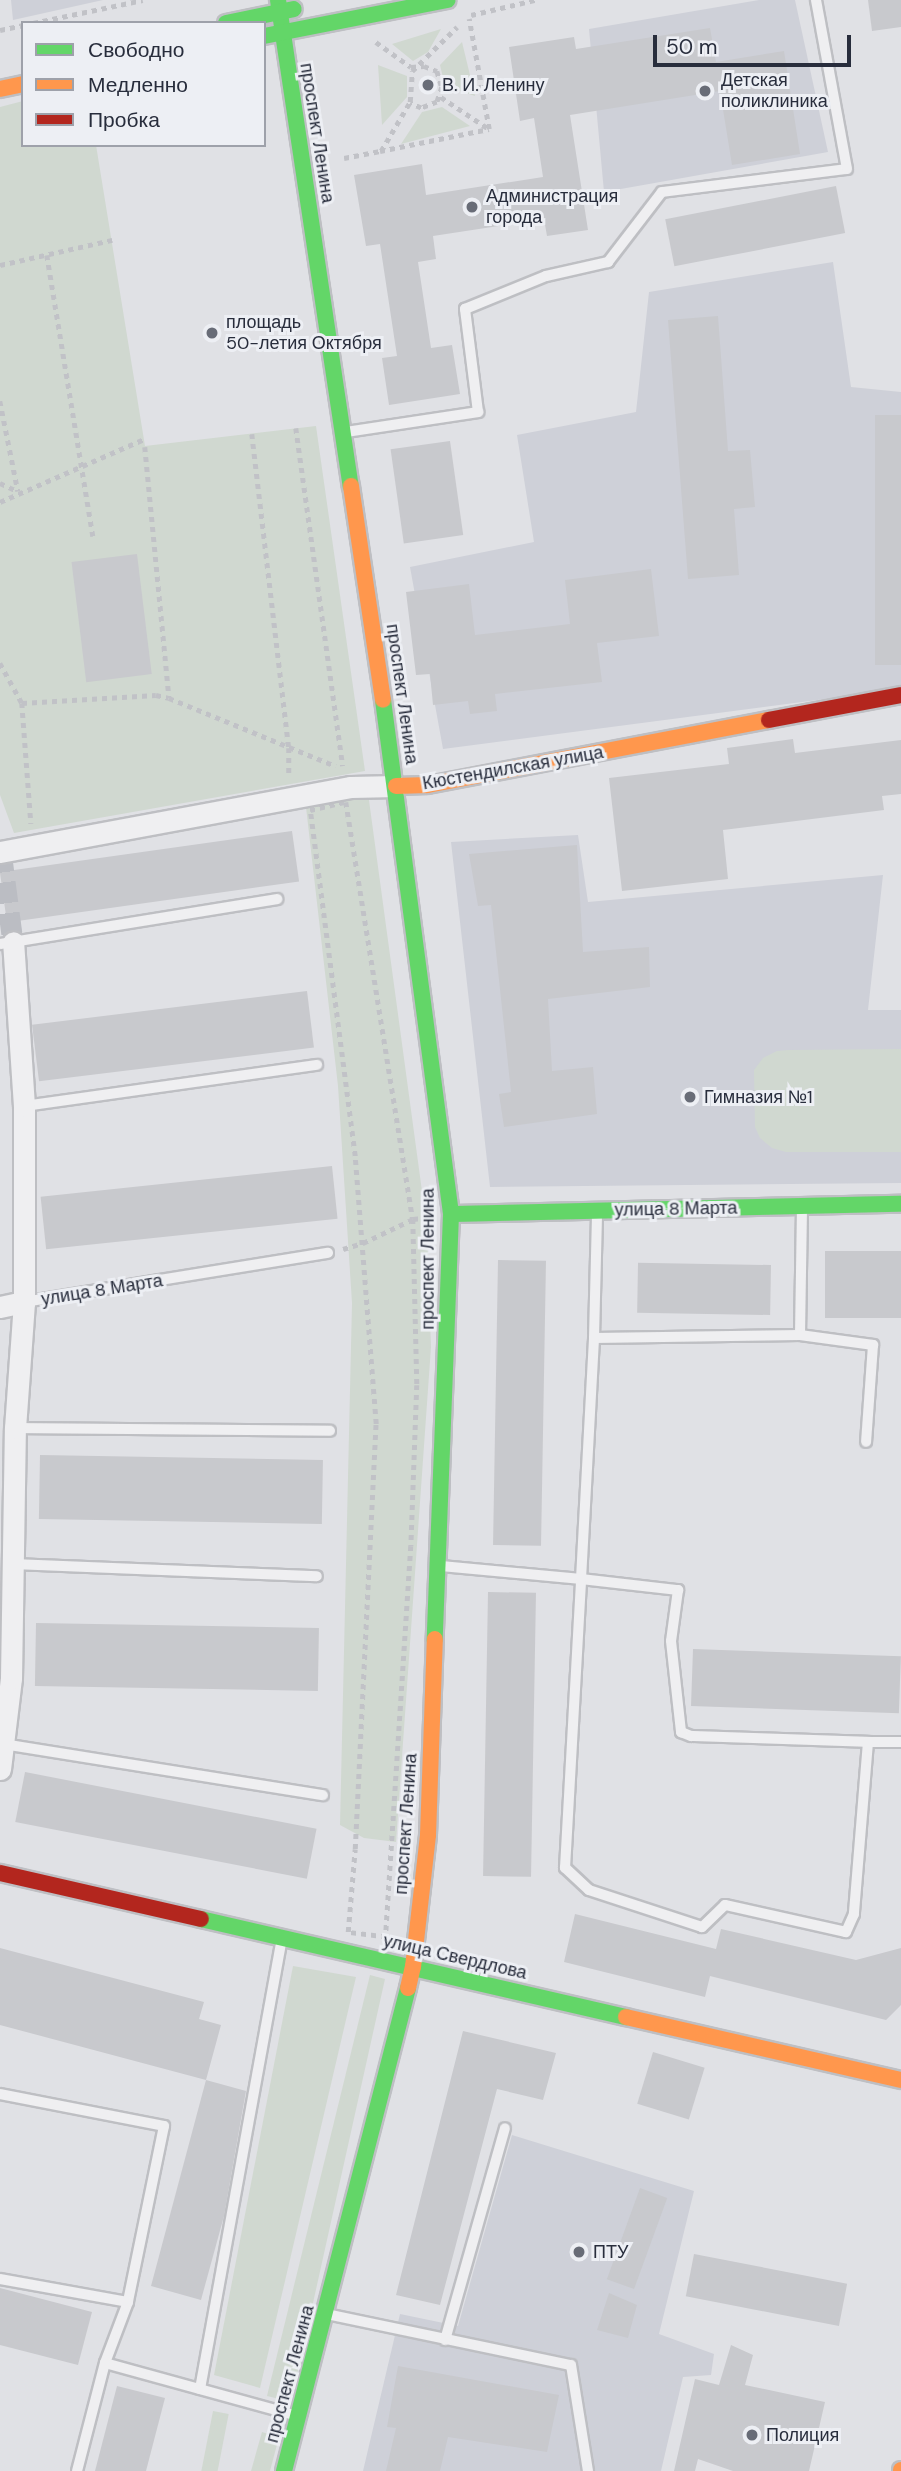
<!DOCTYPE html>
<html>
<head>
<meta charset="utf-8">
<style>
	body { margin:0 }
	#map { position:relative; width:901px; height:2471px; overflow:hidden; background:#e0e1e5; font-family:"DM Sans",sans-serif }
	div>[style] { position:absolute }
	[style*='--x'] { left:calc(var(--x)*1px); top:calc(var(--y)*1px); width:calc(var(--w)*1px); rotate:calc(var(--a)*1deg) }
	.built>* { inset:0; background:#ced0d8 }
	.green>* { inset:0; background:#d0d8d0; transform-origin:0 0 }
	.building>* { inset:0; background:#c8c9cd; transform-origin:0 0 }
	.street-tunnel>* { height:21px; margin-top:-10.5px; transform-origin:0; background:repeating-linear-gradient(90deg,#bbbdc3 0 21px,transparent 0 31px) }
	.path>* { height:4.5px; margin-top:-2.25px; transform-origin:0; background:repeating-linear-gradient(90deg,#c1c2c7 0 5px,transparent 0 10px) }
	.roads { filter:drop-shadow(2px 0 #bebfc3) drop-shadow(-2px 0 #bebfc3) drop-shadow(0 2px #bebfc3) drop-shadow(0 -2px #bebfc3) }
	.lane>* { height:10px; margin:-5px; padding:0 5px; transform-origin:5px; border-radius:5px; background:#efeff1 }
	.street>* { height:21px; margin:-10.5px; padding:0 10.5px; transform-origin:10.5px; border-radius:10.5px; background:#efeff1 }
	.fast>* { height:16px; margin:-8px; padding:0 8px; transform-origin:8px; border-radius:8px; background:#63d668 }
	.slow>* { height:16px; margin:-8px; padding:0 8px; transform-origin:8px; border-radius:8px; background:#ff974d }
	.jam>* { height:16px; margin:-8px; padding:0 8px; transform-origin:8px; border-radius:8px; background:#b3261e }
	.dots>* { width:19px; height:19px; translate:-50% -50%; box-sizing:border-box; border:4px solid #edeff4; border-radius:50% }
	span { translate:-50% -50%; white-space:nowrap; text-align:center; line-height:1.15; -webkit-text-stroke:6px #edeff4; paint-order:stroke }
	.poi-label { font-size:18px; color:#282d3c }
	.left { translate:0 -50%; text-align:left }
	.street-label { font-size:18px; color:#282d3c }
	.legend { position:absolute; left:21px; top:21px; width:245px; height:126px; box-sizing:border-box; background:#edeff4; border:2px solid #9ea1aa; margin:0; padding:9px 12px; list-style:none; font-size:21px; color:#282d3c }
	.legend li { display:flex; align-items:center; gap:14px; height:35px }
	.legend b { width:35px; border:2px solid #9ea1aa }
	.scale { position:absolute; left:653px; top:35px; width:198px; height:32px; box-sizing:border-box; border:4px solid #282d3c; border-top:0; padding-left:9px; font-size:21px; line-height:24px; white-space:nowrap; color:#282d3c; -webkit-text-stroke:5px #edeff4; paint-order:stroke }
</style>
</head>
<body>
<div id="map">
	<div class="built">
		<i style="clip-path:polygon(11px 0,103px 0,13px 20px)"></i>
		<i style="clip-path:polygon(759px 0,795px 0,828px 152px,604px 192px,589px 29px)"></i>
		<i style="clip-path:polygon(833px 262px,851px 387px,901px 392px,901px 689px,443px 749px,410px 567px,534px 542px,517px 435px,636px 412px,649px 292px)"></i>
		<i style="clip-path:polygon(578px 835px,588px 902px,883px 875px,868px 1010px,901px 1010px,901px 1183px,490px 1187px,451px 842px)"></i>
		<i style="clip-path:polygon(512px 2135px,694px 2191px,659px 2334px,714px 2354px,711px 2375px,683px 2377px,661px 2471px,363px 2471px,400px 2314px,458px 2326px)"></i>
	</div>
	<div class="green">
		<i style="clip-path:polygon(441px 29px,428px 52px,413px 61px,392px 44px)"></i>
		<i style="clip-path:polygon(462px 42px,475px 96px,445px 86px,440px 65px)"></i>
		<i style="clip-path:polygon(378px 65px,407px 76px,407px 97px,382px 125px)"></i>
		<i style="clip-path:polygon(23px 101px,23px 145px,96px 145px,145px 446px,316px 426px,365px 771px,14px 833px,0 795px,0 107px)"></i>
		<i style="clip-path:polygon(442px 107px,470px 126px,401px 144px,422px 112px)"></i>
		<i style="clip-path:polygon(368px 793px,427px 1228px,431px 1347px,396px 1842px,364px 1838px,340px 1825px,352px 1303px,338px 1086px,306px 807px)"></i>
		<i style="clip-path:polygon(901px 1049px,901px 1152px,786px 1152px,772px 1148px,760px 1138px,755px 1127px,754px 1070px,763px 1058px,777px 1051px,788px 1050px)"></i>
		<i style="clip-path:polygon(293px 1966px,356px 1977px,260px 2388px,214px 2375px)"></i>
		<i style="clip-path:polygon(370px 1975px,385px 1979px,291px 2402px,267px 2396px)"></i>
		<i style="left:213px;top:2411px;width:16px;height:62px;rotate:11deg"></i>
		<i style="clip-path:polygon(262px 2432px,279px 2437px,270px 2471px,251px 2471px)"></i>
	</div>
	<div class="building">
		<i style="clip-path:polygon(868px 0,901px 0,901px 27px,872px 31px)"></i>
		<i style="clip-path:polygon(710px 28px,716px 62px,784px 51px,800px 154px,732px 165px,720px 91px,570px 115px,588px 230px,547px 236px,544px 219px,433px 236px,436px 259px,418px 262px,431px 348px,452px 345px,460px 394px,389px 405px,382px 358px,397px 356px,380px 244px,366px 246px,354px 175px,422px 164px,426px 195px,543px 177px,534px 118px,520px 121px,509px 47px,574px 37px,576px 49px)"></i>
		<i style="left:836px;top:186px;width:48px;height:174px;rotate:79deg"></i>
		<i style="clip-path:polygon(718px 316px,728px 451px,750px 450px,755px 507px,734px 509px,739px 575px,688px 579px,668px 320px)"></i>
		<i style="left:875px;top:415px;width:26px;height:250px"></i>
		<i style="left:450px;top:441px;width:95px;height:60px;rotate:82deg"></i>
		<i style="left:137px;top:554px;width:121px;height:66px;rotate:83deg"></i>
		<i style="clip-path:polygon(651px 569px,659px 636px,597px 643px,602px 682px,495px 694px,497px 711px,470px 714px,468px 701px,433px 705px,430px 674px,416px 675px,406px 592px,469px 584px,475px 635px,570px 624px,565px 580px)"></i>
		<i style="clip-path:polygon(793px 739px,795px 753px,901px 740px,901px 794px,882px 796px,884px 810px,723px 830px,728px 879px,622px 891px,609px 778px,729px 764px,727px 748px)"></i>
		<i style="left:292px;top:831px;width:51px;height:295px;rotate:82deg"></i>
		<i style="clip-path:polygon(577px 845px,583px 952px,649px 947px,650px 987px,548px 999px,552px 1071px,593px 1067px,597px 1114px,504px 1127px,499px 1094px,511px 1092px,491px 905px,478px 906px,469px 854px)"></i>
		<i style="left:307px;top:991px;width:57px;height:277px;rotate:83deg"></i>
		<i style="left:332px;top:1166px;width:53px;height:293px;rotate:84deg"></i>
		<i style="left:901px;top:1251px;width:67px;height:76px;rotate:90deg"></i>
		<i style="left:498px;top:1260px;width:48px;height:285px;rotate:1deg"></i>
		<i style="left:771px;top:1265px;width:50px;height:133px;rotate:91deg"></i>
		<i style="left:40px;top:1455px;width:283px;height:64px;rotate:1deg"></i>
		<i style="left:488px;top:1592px;width:48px;height:284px;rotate:1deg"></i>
		<i style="left:36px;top:1623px;width:283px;height:63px;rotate:1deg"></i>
		<i style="left:693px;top:1649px;width:208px;height:57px;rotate:2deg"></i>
		<i style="left:25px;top:1772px;width:297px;height:51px;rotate:11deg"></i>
		<i style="clip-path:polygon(575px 1914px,716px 1949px,721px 1929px,856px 1960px,901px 1948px,901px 2005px,886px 2020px,710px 1976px,705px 1997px,564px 1962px)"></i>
		<i style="clip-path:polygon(0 1948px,204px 2002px,199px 2019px,221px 2025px,206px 2080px,0 2025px)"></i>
		<i style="clip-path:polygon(463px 2031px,556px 2053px,543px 2100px,497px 2089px,440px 2305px,396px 2295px)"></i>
		<i style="left:653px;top:2052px;width:54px;height:54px;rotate:17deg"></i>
		<i style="clip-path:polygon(206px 2080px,246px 2091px,224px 2216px,201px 2300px,151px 2286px)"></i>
		<i style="left:640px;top:2188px;width:29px;height:97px;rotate:20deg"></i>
		<i style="left:694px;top:2254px;width:156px;height:43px;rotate:11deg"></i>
		<i style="clip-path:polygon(0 2288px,92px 2312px,78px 2365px,0 2345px)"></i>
		<i style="clip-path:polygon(609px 2293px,637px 2305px,628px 2338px,597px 2330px)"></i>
		<i style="clip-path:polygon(731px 2345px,753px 2355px,745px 2385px,825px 2402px,809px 2471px,733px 2471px,698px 2459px,695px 2471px,674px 2471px,695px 2379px,719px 2385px)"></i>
		<i style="clip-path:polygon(398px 2366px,559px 2395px,547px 2452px,448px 2437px,440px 2471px,386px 2471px,396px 2428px,387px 2427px)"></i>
		<i style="clip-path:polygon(117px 2386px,165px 2398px,146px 2471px,95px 2471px)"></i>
	</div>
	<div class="street-tunnel">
		<i style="--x:1;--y:851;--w:92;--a:82.5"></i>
	</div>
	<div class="path">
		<i style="--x:471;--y:15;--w:66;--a:-13.2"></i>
		<i style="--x:33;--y:23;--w:112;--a:-11.8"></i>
		<i style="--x:0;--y:30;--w:24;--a:-12"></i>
		<i style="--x:376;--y:42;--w:43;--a:35.5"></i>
		<i style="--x:411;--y:67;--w:13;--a:-4"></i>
		<i style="--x:424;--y:66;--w:14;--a:21"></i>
		<i style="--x:437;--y:71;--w:17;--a:73"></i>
		<i style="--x:442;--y:87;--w:16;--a:108"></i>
		<i style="--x:437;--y:102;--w:17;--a:159"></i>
		<i style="--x:421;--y:108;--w:12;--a:-156"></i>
		<i style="--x:441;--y:97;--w:58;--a:33.7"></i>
		<i style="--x:380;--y:151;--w:111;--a:-11.4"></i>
		<i style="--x:489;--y:129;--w:112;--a:-100.3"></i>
		<i style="--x:344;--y:158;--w:38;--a:-11"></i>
		<i style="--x:381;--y:151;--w:57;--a:-59.4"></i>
		<i style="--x:410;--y:102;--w:31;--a:-86"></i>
		<i style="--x:412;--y:71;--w:63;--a:-44.4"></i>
		<i style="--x:47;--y:255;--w:285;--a:80.7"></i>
		<i style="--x:0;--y:265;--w:115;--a:-12.6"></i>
		<i style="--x:0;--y:401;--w:92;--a:78.7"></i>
		<i style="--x:296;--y:428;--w:341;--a:82.1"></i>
		<i style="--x:252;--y:434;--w:316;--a:83.3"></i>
		<i style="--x:289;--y:748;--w:28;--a:90"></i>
		<i style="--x:145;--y:447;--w:252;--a:84.5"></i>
		<i style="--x:169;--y:698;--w:180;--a:22.2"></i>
		<i style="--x:0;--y:483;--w:19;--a:25"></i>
		<i style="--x:0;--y:502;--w:157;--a:-23.6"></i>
		<i style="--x:0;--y:663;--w:46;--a:61.2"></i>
		<i style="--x:22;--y:703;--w:134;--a:-3.4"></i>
		<i style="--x:156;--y:695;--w:13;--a:13"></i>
		<i style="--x:22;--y:703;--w:121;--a:85.7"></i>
		<i style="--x:346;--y:802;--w:422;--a:80.9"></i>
		<i style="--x:413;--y:1219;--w:166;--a:88.6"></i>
		<i style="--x:417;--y:1385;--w:161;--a:92.1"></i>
		<i style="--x:411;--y:1546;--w:392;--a:93.7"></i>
		<i style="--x:386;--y:1937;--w:38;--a:-173"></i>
		<i style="--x:348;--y:1932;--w:83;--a:-85.2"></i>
		<i style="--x:355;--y:1849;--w:426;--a:-87.2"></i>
		<i style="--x:376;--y:1424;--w:269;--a:-94.5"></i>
		<i style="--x:355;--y:1156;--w:349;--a:-97.4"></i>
		<i style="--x:310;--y:810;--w:37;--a:-13"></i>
		<i style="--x:343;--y:1249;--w:21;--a:-17"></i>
		<i style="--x:363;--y:1243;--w:55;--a:-25.6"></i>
		<i style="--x:413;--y:1219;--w:9;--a:-6"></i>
	</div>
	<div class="roads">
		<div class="lane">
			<i style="--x:346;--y:432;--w:134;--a:-8.6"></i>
			<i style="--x:478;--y:412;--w:104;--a:-97.2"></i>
			<i style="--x:465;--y:309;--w:87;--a:-22.2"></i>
			<i style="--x:546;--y:276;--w:64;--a:-12.7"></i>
			<i style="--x:608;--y:262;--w:88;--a:-52.4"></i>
			<i style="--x:662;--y:192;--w:186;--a:-7.1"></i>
			<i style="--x:847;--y:169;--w:172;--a:-100.4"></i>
			<i style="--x:0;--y:944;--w:281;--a:-9.2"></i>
			<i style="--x:24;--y:1106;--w:296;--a:-8"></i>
			<i style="--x:24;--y:1302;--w:308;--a:-9.2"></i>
			<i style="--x:800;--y:1335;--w:126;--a:-89.1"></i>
			<i style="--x:594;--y:1338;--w:206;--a:-0.8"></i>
			<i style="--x:800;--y:1335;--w:74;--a:7.8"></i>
			<i style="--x:873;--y:1345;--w:97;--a:94.1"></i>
			<i style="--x:15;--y:1428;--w:315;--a:0.5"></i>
			<i style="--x:13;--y:1564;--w:304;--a:2.3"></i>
			<i style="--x:441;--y:1566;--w:141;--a:5.3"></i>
			<i style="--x:581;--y:1579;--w:98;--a:6.5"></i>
			<i style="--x:678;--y:1590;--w:51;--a:97.8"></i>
			<i style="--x:671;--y:1641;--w:92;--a:83.7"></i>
			<i style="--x:681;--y:1732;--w:11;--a:22"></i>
			<i style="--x:691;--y:1736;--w:177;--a:1.9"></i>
			<i style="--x:868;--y:1742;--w:173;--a:94.7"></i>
			<i style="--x:854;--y:1914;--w:20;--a:114"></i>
			<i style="--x:846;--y:1932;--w:124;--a:-167.4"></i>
			<i style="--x:725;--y:1905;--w:32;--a:136"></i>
			<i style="--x:702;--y:1927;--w:119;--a:-161.9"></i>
			<i style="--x:589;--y:1890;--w:33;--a:-137"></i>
			<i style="--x:565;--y:1868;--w:289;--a:-86.8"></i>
			<i style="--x:581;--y:1579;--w:241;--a:-86.9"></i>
			<i style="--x:594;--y:1338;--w:123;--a:-88.6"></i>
			<i style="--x:868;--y:1742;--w:33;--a:0"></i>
			<i style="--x:3;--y:1744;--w:324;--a:9.1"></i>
			<i style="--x:0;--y:2094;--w:167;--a:11"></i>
			<i style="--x:164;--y:2126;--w:180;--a:101.6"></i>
			<i style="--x:128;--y:2302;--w:65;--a:110.7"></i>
			<i style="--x:105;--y:2363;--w:196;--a:15.4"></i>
			<i style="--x:0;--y:2279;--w:130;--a:10.2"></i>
			<i style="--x:326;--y:2314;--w:250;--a:11.8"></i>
			<i style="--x:571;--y:2365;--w:107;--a:80.9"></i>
			<i style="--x:445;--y:2340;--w:220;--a:-74.2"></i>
			<i style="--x:200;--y:2389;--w:456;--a:-79.7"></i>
			<i style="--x:77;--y:2471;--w:112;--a:-75.5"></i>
		</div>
		<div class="street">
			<i style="--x:0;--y:852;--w:357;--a:-10.5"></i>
			<i style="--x:351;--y:787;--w:45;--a:-1.3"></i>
			<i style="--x:0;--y:1307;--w:25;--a:-12"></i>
			<i style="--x:0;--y:1769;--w:92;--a:-83.1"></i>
			<i style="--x:11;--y:1678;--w:250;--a:-89.1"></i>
			<i style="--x:15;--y:1428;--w:126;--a:-85.9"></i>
			<i style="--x:24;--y:1302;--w:196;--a:-90"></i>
			<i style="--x:24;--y:1106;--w:164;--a:-93.8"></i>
		</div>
		<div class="fast">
			<i style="--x:278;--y:0;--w:491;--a:81.5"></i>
			<i style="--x:226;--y:23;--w:69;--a:-11.6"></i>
			<i style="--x:264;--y:36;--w:187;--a:-11.1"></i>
			<i style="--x:383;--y:700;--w:518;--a:82.46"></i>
			<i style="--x:451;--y:1214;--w:425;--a:92.2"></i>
			<i style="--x:451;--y:1214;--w:450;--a:-1.3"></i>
			<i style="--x:201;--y:1919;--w:436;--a:13"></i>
			<i style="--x:284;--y:2471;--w:499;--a:-75.6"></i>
		</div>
		<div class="slow">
			<i style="--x:0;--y:89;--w:24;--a:-12"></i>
			<i style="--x:351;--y:486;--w:216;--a:81.5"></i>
			<i style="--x:396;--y:786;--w:32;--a:-2"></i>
			<i style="--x:428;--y:785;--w:347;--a:-10.8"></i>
			<i style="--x:408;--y:1988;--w:22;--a:-77"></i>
			<i style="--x:413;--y:1967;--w:133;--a:-83.5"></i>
			<i style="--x:428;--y:1835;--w:196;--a:-88"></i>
			<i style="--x:626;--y:2017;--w:282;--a:12.9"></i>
			<i style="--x:901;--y:2470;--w:1;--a:90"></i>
		</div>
		<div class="jam">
			<i style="--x:769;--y:720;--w:134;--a:-10.7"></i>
			<i style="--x:0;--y:1873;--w:206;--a:12.9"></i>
		</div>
	</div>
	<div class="dots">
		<i style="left:428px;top:85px;background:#686c77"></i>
		<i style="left:705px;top:91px;background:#686c77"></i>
		<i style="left:472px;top:207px;background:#686c77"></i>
		<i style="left:212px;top:333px;background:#686c77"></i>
		<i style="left:690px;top:1097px;background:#686c77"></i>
		<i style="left:579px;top:2252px;background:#686c77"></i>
		<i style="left:752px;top:2435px;background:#686c77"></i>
	</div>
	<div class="poi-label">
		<span class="left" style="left:721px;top:91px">Детская<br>поликлиника</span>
		<span class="left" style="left:442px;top:85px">В. И. Ленину</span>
		<span class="left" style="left:486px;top:207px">Администрация<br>города</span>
		<span class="left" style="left:226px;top:333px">площадь<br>50-летия Октября</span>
		<span class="left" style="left:704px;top:1097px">Гимназия №1</span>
		<span class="left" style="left:593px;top:2252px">ПТУ</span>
		<span class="left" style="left:766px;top:2435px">Полиция</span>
	</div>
	<div class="street-label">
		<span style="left:317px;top:133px;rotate:81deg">проспект Ленина</span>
		<span style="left:402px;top:694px;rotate:82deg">проспект Ленина</span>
		<span style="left:513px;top:768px;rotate:-10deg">Кюстендилская улица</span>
		<span style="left:676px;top:1209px;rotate:-1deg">улица 8 Марта</span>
		<span style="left:428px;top:1259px;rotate:-90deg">проспект Ленина</span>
		<span style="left:102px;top:1290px;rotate:-9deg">улица 8 Марта</span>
		<span style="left:406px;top:1824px;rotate:-86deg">проспект Ленина</span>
		<span style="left:455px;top:1957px;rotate:13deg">улица Свердлова</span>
		<span style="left:290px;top:2374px;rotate:-75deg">проспект Ленина</span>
	</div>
	<ul class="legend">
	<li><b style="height:9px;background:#63d668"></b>Свободно</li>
	<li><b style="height:9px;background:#ff974d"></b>Медленно</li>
	<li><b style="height:9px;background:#b3261e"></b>Пробка</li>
	</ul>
	<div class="scale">50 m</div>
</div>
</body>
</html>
